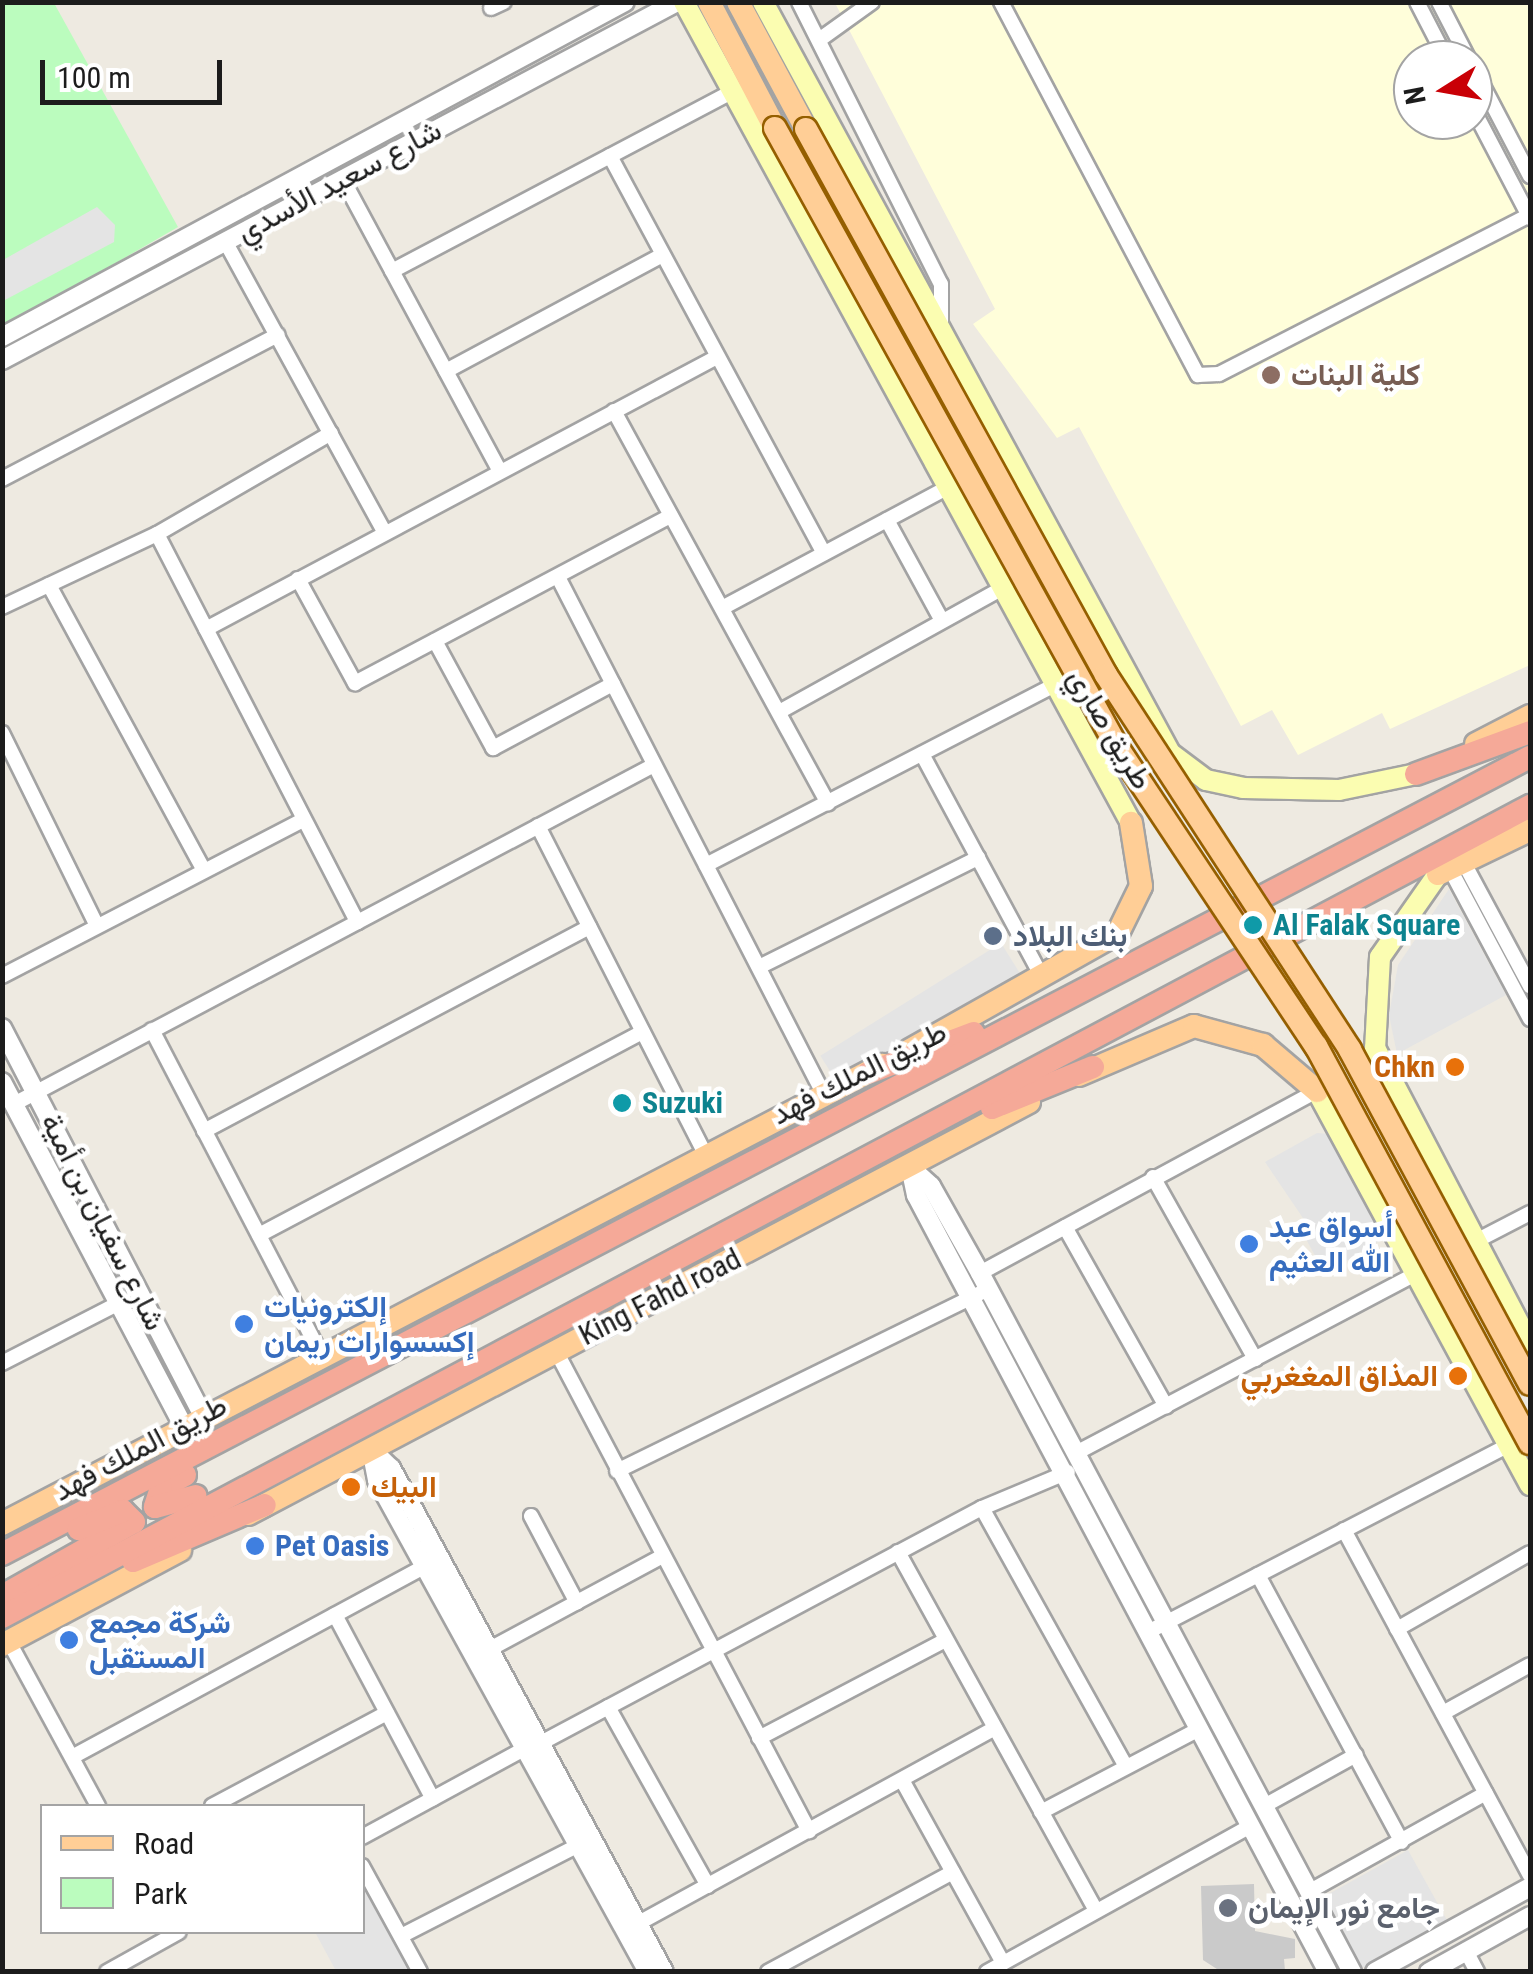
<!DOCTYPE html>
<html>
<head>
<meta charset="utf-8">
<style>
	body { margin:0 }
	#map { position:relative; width:1533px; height:1974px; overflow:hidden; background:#eeeae1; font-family:"Roboto Condensed",Vazirmatn,sans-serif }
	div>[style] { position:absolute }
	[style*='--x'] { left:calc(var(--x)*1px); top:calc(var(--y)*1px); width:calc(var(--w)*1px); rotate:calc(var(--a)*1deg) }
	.education>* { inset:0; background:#fffeda }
	.religious>* { inset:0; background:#cacaca }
	.park>* { inset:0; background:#bbfcbe }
	.parking>* { inset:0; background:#e4e4e4; transform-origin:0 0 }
	.roads { filter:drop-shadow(2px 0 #a3a3a3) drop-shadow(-2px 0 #a3a3a3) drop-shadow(0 2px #a3a3a3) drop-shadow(0 -2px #a3a3a3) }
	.minor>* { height:14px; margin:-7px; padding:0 7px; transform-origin:7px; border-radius:7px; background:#fff }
	.tertiary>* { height:18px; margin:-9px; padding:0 9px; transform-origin:9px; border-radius:9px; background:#fff }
	.secondary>* { height:20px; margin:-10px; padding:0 10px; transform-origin:10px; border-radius:10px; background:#fbfdb1 }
	.primary>* { height:22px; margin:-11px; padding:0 11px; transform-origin:11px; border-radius:11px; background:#ffce96 }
	.trunk>* { height:22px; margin:-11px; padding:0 11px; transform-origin:11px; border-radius:11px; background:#f5a998 }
	.bridges { filter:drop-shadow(2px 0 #955f00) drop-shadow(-2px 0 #955f00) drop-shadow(0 2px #955f00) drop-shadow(0 -2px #955f00) }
	.primary-bridge>* { height:22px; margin:-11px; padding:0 11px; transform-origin:11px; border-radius:11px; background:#ffce96 }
	.dots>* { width:28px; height:28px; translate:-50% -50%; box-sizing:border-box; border:5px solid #fff; border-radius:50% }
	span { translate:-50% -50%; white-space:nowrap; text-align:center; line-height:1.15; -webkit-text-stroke:9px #fff; paint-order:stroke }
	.street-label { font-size:30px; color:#1c1c1c }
	.education-label { font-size:30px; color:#785e54; font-weight:700 }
	.left { translate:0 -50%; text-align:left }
	.culture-label { font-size:30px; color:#0d838f; font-weight:700 }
	.service-label { font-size:30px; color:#4e5e75; font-weight:700 }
	.food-label { font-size:30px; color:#c56008; font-weight:700 }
	.right { translate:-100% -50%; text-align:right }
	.shop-label { font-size:30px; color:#366cbe; font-weight:700 }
	.worship-label { font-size:30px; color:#5b616d; font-weight:700 }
	.frame { position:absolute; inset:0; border:5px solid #1c1c1c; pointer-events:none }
	.legend { position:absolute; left:40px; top:1804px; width:325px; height:130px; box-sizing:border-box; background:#fff; border:2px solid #a4a4a4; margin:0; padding:12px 18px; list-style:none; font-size:30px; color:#1c1c1c }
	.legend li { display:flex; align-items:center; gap:20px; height:50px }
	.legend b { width:50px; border:2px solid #a4a4a4 }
	.north { position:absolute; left:1393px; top:40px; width:100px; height:100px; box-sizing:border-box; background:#fff; border:2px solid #a4a4a4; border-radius:50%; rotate:259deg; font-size:28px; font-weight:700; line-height:40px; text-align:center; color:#1c1c1c }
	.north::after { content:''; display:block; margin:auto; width:35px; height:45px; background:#c90006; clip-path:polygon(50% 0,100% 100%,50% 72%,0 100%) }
	.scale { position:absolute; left:40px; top:60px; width:182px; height:45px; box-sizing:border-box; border:5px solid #1c1c1c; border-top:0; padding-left:12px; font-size:30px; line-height:35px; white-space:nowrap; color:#1c1c1c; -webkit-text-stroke:8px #fff; paint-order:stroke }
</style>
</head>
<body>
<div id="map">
	<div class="education">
		<i style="clip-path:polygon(evenodd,835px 3px,1530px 3px,1530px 665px,1390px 729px,1382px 713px,1298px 755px,1272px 710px,1241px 726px,1079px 427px,1057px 438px,973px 324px,995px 309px,835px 3px,1413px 60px,1473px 60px,1473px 120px,1413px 120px,1413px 60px)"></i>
	</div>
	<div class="religious">
		<i style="clip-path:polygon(1254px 1884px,1255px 1931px,1295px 1939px,1295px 1958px,1284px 1959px,1285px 1971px,1220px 1971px,1203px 1960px,1201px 1886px)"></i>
	</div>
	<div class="park">
		<i style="clip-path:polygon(3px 3px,54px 3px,178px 227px,3px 328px)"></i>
	</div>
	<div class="parking">
		<i style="clip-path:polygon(97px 207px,115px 225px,114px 242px,3px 301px,3px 260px)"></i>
		<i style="clip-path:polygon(1449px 889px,1506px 995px,1397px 1054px,1389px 1015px,1398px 965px)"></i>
		<i style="left:1001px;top:943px;width:38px;height:213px;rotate:58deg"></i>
		<i style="clip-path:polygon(1317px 1133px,1328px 1134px,1384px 1238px,1325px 1274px,1300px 1228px,1307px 1224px,1265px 1162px)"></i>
		<i style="left:1408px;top:1850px;width:81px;height:99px;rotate:61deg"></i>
		<i style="clip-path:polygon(363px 1879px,411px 1971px,336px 1971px,315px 1932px,362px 1932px)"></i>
	</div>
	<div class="roads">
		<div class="minor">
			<i style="--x:799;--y:2;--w:316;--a:63.3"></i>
			<i style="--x:941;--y:284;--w:45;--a:90"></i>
			<i style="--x:1001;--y:2;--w:422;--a:62.2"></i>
			<i style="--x:1198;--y:375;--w:21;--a:-3"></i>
			<i style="--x:1219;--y:374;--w:349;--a:-27.1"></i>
			<i style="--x:1417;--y:2;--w:65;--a:62.7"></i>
			<i style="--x:1439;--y:2;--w:65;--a:62.7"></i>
			<i style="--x:491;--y:8;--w:14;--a:-25"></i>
			<i style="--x:819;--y:40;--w:65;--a:-35.6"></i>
			<i style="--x:1473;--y:67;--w:123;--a:62.4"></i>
			<i style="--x:1473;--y:109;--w:123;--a:62.4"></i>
			<i style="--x:610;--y:156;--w:451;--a:61.7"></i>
			<i style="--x:342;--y:178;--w:333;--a:61.7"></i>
			<i style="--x:225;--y:241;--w:332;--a:61.3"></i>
			<i style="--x:392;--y:271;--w:388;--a:-27.8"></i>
			<i style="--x:446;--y:371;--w:245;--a:-28.2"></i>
			<i style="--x:614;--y:411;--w:447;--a:61.4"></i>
			<i style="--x:2;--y:479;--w:311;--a:-27.6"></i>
			<i style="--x:887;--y:520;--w:115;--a:61.4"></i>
			<i style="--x:157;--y:534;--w:437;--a:62.7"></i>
			<i style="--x:558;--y:577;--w:585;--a:62.82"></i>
			<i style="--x:298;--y:579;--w:119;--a:61.3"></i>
			<i style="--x:355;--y:683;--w:357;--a:-27.9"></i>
			<i style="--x:49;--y:585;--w:325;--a:61.5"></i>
			<i style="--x:2;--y:607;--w:171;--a:-25.2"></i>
			<i style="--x:157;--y:534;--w:201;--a:-30.1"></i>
			<i style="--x:722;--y:608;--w:257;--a:-28.1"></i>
			<i style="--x:206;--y:629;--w:577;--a:-28.03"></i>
			<i style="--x:435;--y:641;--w:122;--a:61.5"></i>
			<i style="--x:493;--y:748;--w:136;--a:-28.1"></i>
			<i style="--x:779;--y:712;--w:256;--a:-29"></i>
			<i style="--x:2;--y:733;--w:215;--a:63.8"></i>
			<i style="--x:922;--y:754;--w:253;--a:61.7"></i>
			<i style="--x:538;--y:826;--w:366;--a:63"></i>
			<i style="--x:1464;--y:863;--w:140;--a:61.8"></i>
			<i style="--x:706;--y:865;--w:394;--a:-27.3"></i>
			<i style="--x:1450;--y:869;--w:170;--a:61.9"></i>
			<i style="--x:759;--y:967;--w:245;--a:-26.5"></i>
			<i style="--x:2;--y:976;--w:339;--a:-27.4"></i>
			<i style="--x:152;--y:1030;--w:366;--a:62.5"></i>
			<i style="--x:14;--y:1104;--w:724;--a:-27.91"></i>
			<i style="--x:204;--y:1131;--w:436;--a:-27.9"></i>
			<i style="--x:1153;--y:1177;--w:209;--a:60.7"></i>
			<i style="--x:1065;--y:1227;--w:206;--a:60.6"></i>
			<i style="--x:259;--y:1235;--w:434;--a:-27.9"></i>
			<i style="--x:1476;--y:1241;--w:61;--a:-27.4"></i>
			<i style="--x:980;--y:1273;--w:383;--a:-28.4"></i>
			<i style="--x:556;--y:1351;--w:543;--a:62.21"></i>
			<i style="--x:2;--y:1363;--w:131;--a:-27.1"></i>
			<i style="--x:1076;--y:1453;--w:384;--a:-27.8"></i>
			<i style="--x:617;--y:1471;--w:413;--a:-26.1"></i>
			<i style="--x:982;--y:1508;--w:296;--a:60.9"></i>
			<i style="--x:531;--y:1516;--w:98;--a:62.1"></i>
			<i style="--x:1344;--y:1530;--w:392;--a:61.7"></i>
			<i style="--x:898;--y:1552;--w:410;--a:61.1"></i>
			<i style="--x:1258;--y:1575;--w:303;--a:61.7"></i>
			<i style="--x:335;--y:1615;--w:208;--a:62"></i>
			<i style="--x:1397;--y:1629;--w:153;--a:-29.7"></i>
			<i style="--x:1148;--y:1632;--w:407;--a:-27.4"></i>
			<i style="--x:9;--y:1642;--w:187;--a:61.5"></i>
			<i style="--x:488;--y:1650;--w:196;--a:-28.3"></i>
			<i style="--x:608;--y:1707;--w:205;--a:60.8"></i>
			<i style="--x:1443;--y:1713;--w:99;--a:-28.9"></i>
			<i style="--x:759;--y:1738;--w:211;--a:-27.7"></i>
			<i style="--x:539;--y:1744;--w:502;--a:-28.05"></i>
			<i style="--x:982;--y:1508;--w:93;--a:-22.7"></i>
			<i style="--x:74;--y:1756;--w:409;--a:-28.4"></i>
			<i style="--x:902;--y:1780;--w:209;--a:61.1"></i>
			<i style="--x:212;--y:1806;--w:198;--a:-28"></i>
			<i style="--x:1264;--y:1806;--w:105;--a:-29"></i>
			<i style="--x:1041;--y:1812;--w:176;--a:-27.7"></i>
			<i style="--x:362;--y:1837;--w:187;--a:-28.5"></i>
			<i style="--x:362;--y:1866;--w:121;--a:61.3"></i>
			<i style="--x:1310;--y:1891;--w:201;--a:-29.1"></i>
			<i style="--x:637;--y:1924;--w:408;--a:-28.7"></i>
			<i style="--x:401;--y:1936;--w:200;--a:-27.1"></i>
			<i style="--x:1466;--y:1951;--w:24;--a:62"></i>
			<i style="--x:107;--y:1972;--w:82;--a:-29.1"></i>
			<i style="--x:768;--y:1972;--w:210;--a:-28.4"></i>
			<i style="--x:987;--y:1972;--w:301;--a:-29"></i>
		</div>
		<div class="tertiary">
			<i style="--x:2;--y:337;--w:707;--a:-28.27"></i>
			<i style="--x:2;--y:360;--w:764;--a:-27.94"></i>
			<i style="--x:2;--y:1028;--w:438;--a:62.6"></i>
			<i style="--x:2;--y:1082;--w:390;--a:62.2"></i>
			<i style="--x:910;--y:1167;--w:28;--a:42"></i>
			<i style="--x:931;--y:1186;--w:100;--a:60.6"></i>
			<i style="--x:980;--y:1273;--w:792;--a:61.98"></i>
			<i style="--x:910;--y:1167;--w:29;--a:78"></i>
			<i style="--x:916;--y:1195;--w:879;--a:62.07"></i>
			<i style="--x:371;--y:1449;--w:28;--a:44"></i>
			<i style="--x:391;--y:1468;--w:573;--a:61.56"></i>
			<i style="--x:371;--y:1449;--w:32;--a:79"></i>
			<i style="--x:377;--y:1480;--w:562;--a:61.15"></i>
			<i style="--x:1375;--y:1972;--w:177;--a:-28.7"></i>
			<i style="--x:1429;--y:1972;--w:115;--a:-29"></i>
		</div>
		<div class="secondary">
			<i style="--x:684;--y:2;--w:935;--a:61.43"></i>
			<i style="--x:763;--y:2;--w:854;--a:61.54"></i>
			<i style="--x:1170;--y:753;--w:45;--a:36.9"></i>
			<i style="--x:1206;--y:780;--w:38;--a:12"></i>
			<i style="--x:1243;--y:788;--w:96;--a:1.2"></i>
			<i style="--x:1339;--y:790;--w:79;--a:-11.7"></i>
			<i style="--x:1438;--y:874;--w:101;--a:124.9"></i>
			<i style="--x:1380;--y:957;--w:91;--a:93.1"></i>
			<i style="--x:1375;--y:1048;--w:335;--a:62.4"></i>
			<i style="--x:1317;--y:1091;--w:448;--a:61.6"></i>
		</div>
		<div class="primary">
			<i style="--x:709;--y:2;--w:142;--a:62.4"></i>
			<i style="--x:738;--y:2;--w:144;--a:61.8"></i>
			<i style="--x:1476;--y:744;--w:61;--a:-27.4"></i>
			<i style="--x:1438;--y:874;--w:102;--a:-25.6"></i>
			<i style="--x:910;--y:1050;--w:239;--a:-29.4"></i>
			<i style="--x:1118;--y:933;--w:52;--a:-63.9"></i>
			<i style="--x:1141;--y:886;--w:64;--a:-99"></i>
			<i style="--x:1079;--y:1075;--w:125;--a:-23.1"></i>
			<i style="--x:1194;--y:1026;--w:72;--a:15.4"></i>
			<i style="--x:1263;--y:1045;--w:71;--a:40.4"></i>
			<i style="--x:248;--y:1514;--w:883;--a:-27.81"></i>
			<i style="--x:2;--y:1524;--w:993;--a:-27.55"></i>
			<i style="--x:2;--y:1645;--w:202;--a:-28.1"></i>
		</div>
		<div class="trunk">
			<i style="--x:1416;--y:774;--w:121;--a:-20.2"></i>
			<i style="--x:868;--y:1073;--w:113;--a:-20.7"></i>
			<i style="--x:992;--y:1108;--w:109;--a:-22.1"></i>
			<i style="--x:185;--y:1475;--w:27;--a:152"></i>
			<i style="--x:161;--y:1488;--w:20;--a:108"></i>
			<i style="--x:155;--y:1507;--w:42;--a:-15"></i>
			<i style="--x:2;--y:1554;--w:1723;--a:-27.55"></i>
			<i style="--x:133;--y:1561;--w:143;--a:-23"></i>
			<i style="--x:2;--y:1596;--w:151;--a:-29.3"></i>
			<i style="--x:134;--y:1522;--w:16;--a:-135"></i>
			<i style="--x:123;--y:1511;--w:48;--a:157.8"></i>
			<i style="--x:2;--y:1617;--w:1730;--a:-27.96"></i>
		</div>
	</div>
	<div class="bridges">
		<div class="primary-bridge">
			<i style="--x:775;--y:128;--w:711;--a:61.06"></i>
			<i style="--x:1119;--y:750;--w:356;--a:56.4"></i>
			<i style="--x:1316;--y:1046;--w:451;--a:61.7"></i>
			<i style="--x:806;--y:129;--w:623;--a:61.21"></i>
			<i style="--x:1106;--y:675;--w:447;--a:56.9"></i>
			<i style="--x:1350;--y:1050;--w:379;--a:61.7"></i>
		</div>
	</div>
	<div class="dots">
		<i style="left:1271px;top:375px;background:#8d6e63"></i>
		<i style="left:1253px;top:925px;background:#0f9aa8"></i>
		<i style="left:993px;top:936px;background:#5c6f8a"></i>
		<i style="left:1455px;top:1067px;background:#e8710a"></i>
		<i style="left:622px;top:1103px;background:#0f9aa8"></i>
		<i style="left:1249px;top:1244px;background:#3f7fe0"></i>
		<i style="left:244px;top:1324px;background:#3f7fe0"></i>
		<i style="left:1458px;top:1376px;background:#e8710a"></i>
		<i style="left:351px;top:1487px;background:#e8710a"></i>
		<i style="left:255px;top:1546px;background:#3f7fe0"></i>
		<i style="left:69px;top:1640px;background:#3f7fe0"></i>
		<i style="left:1228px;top:1908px;background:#6b7280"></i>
	</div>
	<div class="street-label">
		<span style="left:339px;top:181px;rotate:-28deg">شارع سعيد الأسدي</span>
		<span style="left:1110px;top:729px;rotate:59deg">طريق صاري</span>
		<span style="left:859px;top:1073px;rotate:-27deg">طريق الملك فهد</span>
		<span style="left:103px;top:1222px;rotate:63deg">شارع سفيان بن أمية</span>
		<span style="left:660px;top:1297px;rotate:-27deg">King Fahd road</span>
		<span style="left:140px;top:1448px;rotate:-28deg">طريق الملك فهد</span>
	</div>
	<div class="education-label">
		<span class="left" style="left:1291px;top:375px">كلية البنات</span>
	</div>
	<div class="culture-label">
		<span class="left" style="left:1273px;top:925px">Al Falak Square</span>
		<span class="left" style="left:642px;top:1103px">Suzuki</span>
	</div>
	<div class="service-label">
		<span class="left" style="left:1013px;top:936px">بنك البلاد</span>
	</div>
	<div class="food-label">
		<span class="right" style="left:1435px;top:1067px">Chkn</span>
		<span class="right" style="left:1438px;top:1376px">المذاق المغغربي</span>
		<span class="left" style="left:371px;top:1487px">البيك</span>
	</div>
	<div class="shop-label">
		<span class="left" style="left:1269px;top:1244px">أسواق عبد<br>الله العثيم</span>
		<span class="left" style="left:264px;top:1324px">إلكترونيات<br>إكسسوارات ريمان</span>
		<span class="left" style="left:275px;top:1546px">Pet Oasis</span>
		<span class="left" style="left:89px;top:1640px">شركة مجمع<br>المستقبل</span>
	</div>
	<div class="worship-label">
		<span class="left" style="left:1248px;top:1908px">جامع نور الإيمان</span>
	</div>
	<div class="frame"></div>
	<ul class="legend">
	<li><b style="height:12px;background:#ffce96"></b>Road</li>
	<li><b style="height:28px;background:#bbfcbe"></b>Park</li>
	</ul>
	<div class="north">N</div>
	<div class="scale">100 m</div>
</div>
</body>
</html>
